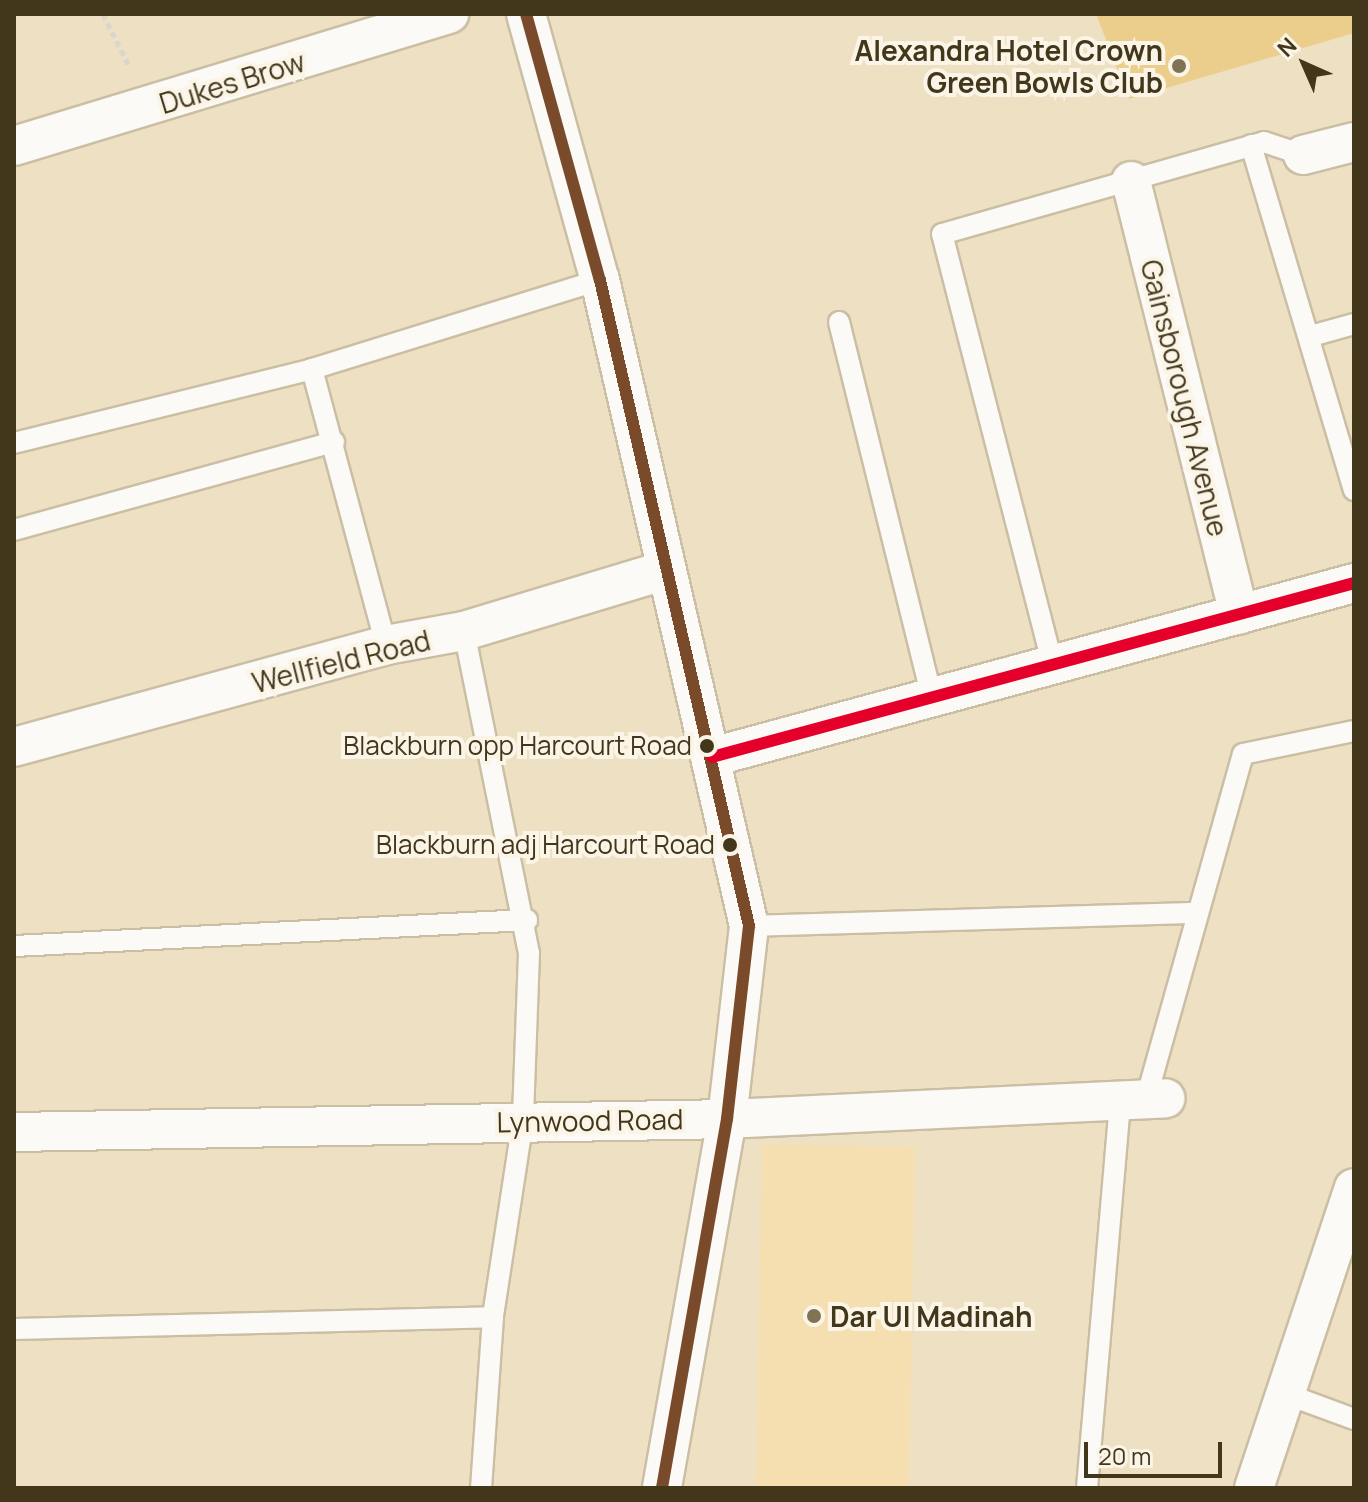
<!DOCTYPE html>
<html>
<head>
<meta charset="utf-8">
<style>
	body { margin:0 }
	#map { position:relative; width:1368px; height:1502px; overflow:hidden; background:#eee0c2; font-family:Manrope,sans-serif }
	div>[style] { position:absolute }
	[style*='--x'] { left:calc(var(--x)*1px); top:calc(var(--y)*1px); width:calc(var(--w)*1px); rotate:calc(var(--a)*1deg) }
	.built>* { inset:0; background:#f5dfb1; transform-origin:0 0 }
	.green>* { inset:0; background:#ecce8c }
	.path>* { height:5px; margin-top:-2.5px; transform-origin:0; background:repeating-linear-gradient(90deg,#dad6cd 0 6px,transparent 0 10px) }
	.roads { filter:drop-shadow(2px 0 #cabea4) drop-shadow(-2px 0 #cabea4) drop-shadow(0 2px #cabea4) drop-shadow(0 -2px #cabea4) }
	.service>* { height:20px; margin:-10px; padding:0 10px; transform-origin:10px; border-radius:10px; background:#fcfaf6 }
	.minor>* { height:38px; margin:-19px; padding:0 19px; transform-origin:19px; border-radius:19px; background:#fcfaf6 }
	.bus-1>* { height:12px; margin:-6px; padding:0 6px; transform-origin:6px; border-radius:6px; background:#7a4b2a }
	.bus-2>* { height:12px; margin:-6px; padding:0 6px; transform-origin:6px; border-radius:6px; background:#e4002b }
	.dots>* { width:22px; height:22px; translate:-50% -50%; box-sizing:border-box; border:4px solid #fbf5e8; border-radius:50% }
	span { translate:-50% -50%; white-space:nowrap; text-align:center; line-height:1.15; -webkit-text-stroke:8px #fbf5e8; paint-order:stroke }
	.bus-label { font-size:26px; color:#43371b }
	.right { translate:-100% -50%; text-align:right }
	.poi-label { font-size:28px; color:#43371b; font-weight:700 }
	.left { translate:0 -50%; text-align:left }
	.street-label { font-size:28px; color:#43371b }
	.frame { position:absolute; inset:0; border:16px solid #43371b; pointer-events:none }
	.north { position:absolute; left:1264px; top:24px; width:80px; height:80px; -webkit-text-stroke:6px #fbf5e8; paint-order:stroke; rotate:315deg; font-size:22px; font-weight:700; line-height:32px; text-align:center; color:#43371b }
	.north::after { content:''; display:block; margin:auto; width:28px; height:36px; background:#43371b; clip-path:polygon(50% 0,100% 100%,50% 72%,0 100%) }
	.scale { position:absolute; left:1084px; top:1442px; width:138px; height:36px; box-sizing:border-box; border:4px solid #43371b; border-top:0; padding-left:10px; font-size:24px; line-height:28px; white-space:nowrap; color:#43371b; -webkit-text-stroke:6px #fbf5e8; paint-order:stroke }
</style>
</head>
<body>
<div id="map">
	<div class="built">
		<i style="left:762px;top:1144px;width:153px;height:347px;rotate:1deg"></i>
	</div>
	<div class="green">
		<i style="clip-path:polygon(1096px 14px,1354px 14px,1354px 33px,1129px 99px)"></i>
	</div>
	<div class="path">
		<i style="--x:103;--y:14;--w:60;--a:63.4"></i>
	</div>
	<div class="roads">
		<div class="service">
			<i style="--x:1251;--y:145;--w:360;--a:73.4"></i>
			<i style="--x:839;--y:322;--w:387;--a:76.1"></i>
			<i style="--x:1311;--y:336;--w:45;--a:-15.6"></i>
			<i style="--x:312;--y:369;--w:301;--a:-17.2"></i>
			<i style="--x:14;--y:443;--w:307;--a:-13.9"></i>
			<i style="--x:312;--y:369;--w:286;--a:75"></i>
			<i style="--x:14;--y:530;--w:332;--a:-15.4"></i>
			<i style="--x:464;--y:631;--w:328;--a:78.6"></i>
			<i style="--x:529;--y:953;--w:167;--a:92.1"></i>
			<i style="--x:523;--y:1120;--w:199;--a:98.7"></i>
			<i style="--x:493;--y:1317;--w:171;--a:94"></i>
			<i style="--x:1053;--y:666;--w:446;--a:-104.4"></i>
			<i style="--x:942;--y:234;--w:335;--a:-15.9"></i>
			<i style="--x:1264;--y:142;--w:41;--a:18.4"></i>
			<i style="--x:749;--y:926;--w:449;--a:-1.7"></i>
			<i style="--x:14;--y:946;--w:514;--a:-2.9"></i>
			<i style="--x:1146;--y:1099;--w:358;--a:-74.3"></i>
			<i style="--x:1243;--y:754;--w:113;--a:-11.7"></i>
			<i style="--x:14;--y:1329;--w:479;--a:-1.4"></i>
			<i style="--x:1286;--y:1394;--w:72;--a:20.2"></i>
			<i style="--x:1087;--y:1488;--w:389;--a:-85.1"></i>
		</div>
		<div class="minor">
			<i style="--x:526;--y:14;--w:276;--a:74.5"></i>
			<i style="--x:600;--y:280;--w:663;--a:77.01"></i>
			<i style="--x:749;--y:926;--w:194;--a:96.5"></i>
			<i style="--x:727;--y:1119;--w:375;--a:100"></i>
			<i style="--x:14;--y:146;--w:455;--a:-16.9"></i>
			<i style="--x:1303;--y:155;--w:53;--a:-14.3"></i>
			<i style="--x:1131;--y:181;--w:447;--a:76"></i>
			<i style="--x:14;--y:747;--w:386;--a:-15.3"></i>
			<i style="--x:386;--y:645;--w:79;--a:-10.2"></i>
			<i style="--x:464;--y:631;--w:211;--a:-16.8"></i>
			<i style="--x:712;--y:757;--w:665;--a:-15.16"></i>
			<i style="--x:14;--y:1132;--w:713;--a:-1.04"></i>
			<i style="--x:727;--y:1119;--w:439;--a:-2.7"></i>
			<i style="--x:1254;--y:1488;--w:316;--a:-71.6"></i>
		</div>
	</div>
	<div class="bus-1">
		<i style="--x:526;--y:14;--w:276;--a:74.5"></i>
		<i style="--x:600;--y:280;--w:663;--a:77.01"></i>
		<i style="--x:749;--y:926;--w:194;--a:96.5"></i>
		<i style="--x:727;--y:1119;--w:375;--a:100"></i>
	</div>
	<div class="bus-2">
		<i style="--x:712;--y:757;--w:665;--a:-15.16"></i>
	</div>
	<div class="dots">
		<i style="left:1179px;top:66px;background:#7f7255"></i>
		<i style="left:707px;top:746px;background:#43371b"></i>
		<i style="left:730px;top:845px;background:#43371b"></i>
		<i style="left:814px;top:1316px;background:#7f7255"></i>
	</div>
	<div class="bus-label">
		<span class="right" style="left:692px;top:746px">Blackburn opp Harcourt Road</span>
		<span class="right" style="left:715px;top:845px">Blackburn adj Harcourt Road</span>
	</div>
	<div class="poi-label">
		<span class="right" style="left:1163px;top:66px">Alexandra Hotel Crown<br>Green Bowls Club</span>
		<span class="left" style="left:830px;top:1316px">Dar Ul Madinah</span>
	</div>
	<div class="street-label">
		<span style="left:232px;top:82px;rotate:-17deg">Dukes Brow</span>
		<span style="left:1185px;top:398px;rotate:76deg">Gainsborough Avenue</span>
		<span style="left:341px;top:661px;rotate:-14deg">Wellfield Road</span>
		<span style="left:590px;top:1120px;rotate:-1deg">Lynwood Road</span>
	</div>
	<div class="frame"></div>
	<div class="north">N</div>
	<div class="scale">20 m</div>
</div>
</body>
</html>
